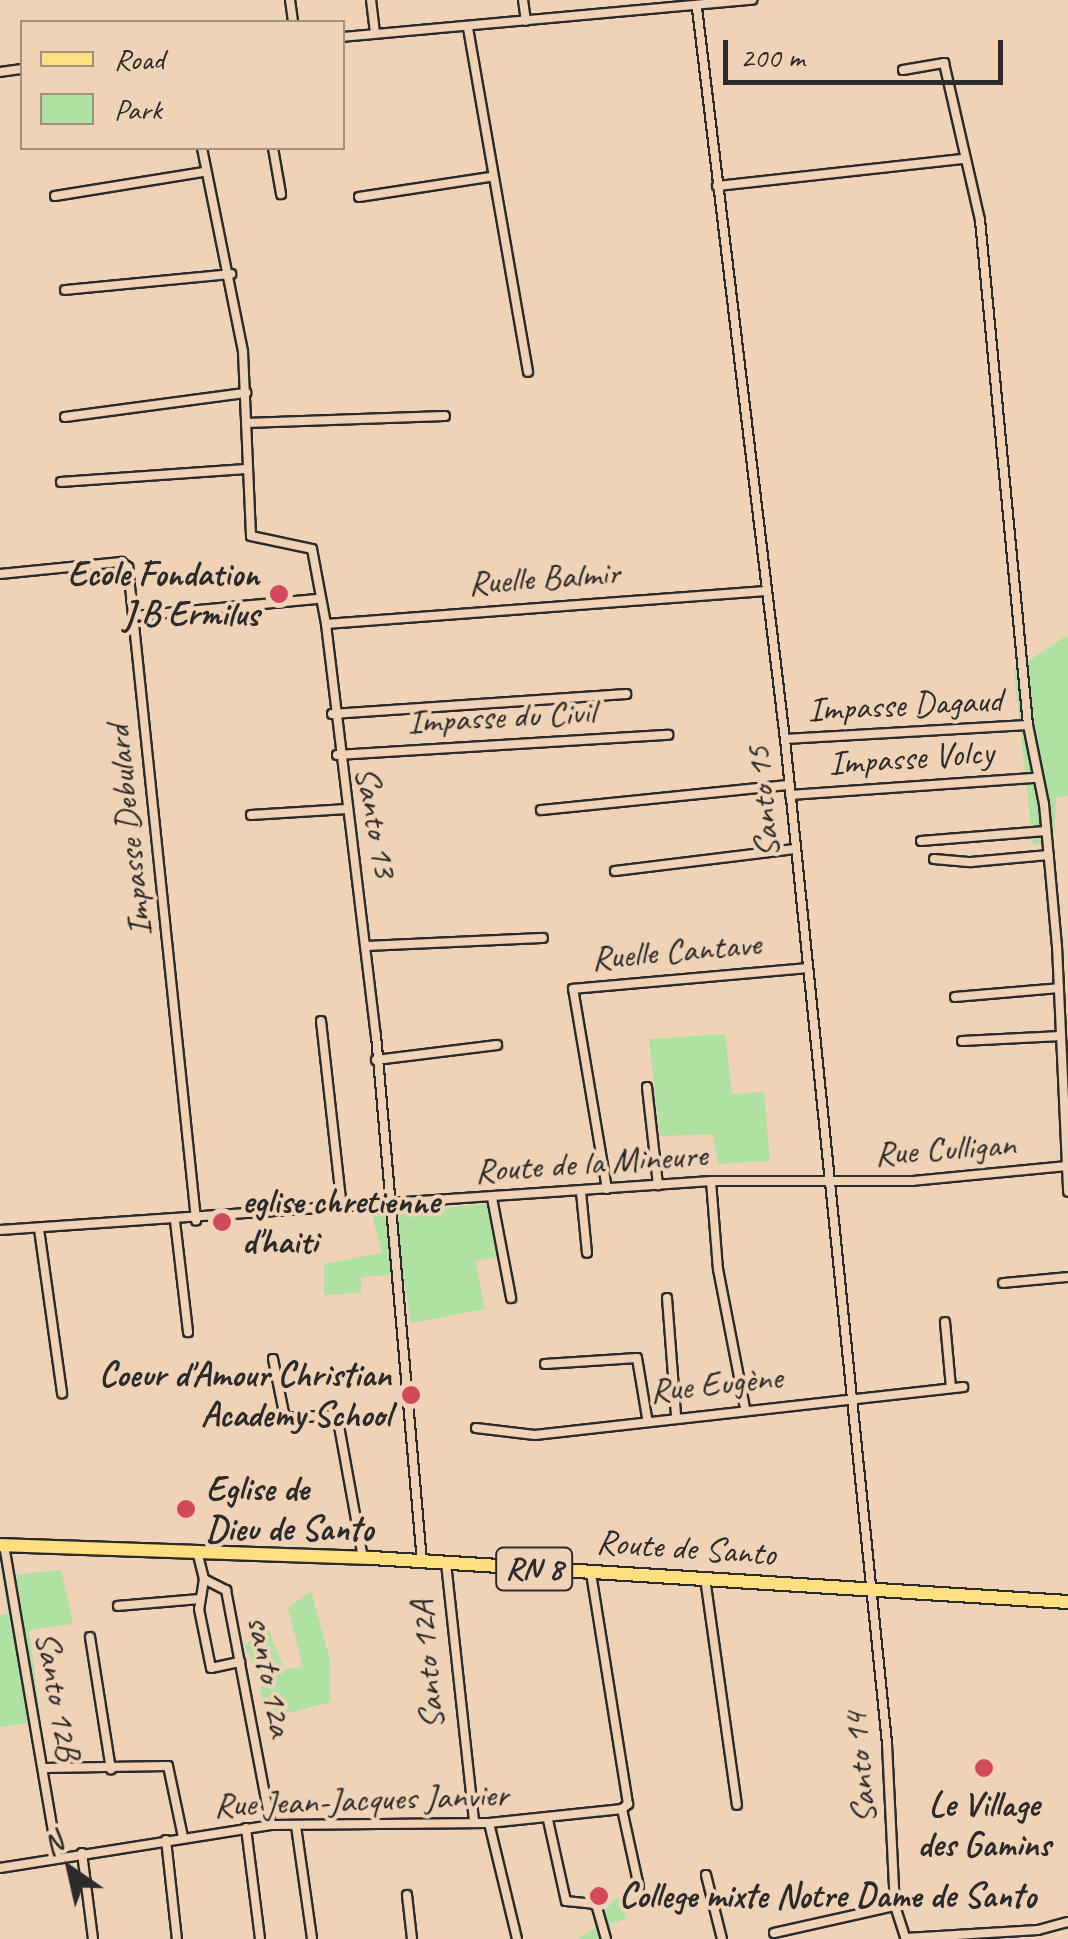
<!DOCTYPE html>
<html>
<head>
<meta charset="utf-8">
<style>
	body { margin:0 }
	#map { position:relative; width:1068px; height:1939px; overflow:hidden; background:#f0d3b6; font-family:Caveat,sans-serif }
	div>[style] { position:absolute }
	[style*='--x'] { left:calc(var(--x)*1px); top:calc(var(--y)*1px); width:calc(var(--w)*1px); rotate:calc(var(--a)*1deg) }
	.green>* { inset:0; background:#aee1a2 }
	.roads { filter:drop-shadow(2px 0 #2b2b2b) drop-shadow(-2px 0 #2b2b2b) drop-shadow(0 2px #2b2b2b) drop-shadow(0 -2px #2b2b2b) }
	.street>* { height:8px; margin:-4px; padding:0 4px; transform-origin:4px; border-radius:4px; background:#f0d3b6 }
	.primary>* { height:12px; margin:-6px; padding:0 6px; transform-origin:6px; border-radius:6px; background:#ffdf80 }
	.dots>* { width:28px; height:28px; translate:-50% -50%; box-sizing:border-box; border:5px solid #f0d3b6; border-radius:50% }
	span { translate:-50% -50%; white-space:nowrap; text-align:center; line-height:1.15; -webkit-text-stroke:8px #f0d3b6; paint-order:stroke }
	.shield-label span { padding:2px 8px; background:#f0d3b6; border:2px solid; border-radius:8px; -webkit-text-stroke-width:0 }
	.shield-label { font-size:32px; color:#2b2b2b; font-weight:700 }
	.poi-label { font-size:35px; color:#2b2b2b; font-weight:700 }
	.right { translate:-100% -50%; text-align:right }
	.left { translate:0 -50%; text-align:left }
	.street-label { font-size:35px; color:#2b2b2b }
	.legend { position:absolute; left:20px; top:20px; width:325px; height:130px; box-sizing:border-box; background:#f0d3b6; border:2px solid #a1907e; margin:0; padding:12px 18px; list-style:none; font-size:30px; color:#2b2b2b }
	.legend li { display:flex; align-items:center; gap:20px; height:50px }
	.legend b { width:50px; border:2px solid #a1907e }
	.north { position:absolute; left:20px; top:1819px; width:100px; height:100px; -webkit-text-stroke:8px #f0d3b6; paint-order:stroke; rotate:326deg; font-size:28px; font-weight:700; line-height:40px; text-align:center; color:#2b2b2b }
	.north::after { content:''; display:block; margin:auto; width:35px; height:45px; background:#2b2b2b; clip-path:polygon(50% 0,100% 100%,50% 72%,0 100%) }
	.scale { position:absolute; left:723px; top:40px; width:280px; height:45px; box-sizing:border-box; border:5px solid #2b2b2b; border-top:0; padding-left:12px; font-size:30px; line-height:35px; white-space:nowrap; color:#2b2b2b; -webkit-text-stroke:8px #f0d3b6; paint-order:stroke }
</style>
</head>
<body>
<div id="map">
	<div class="green">
		<i style="clip-path:polygon(1068px 635px,1068px 796px,1056px 797px,1054px 838px,1033px 846px,1014px 670px)"></i>
		<i style="clip-path:polygon(725px 1034px,732px 1094px,764px 1092px,770px 1161px,718px 1164px,713px 1134px,660px 1136px,649px 1039px)"></i>
		<i style="clip-path:polygon(486px 1204px,497px 1257px,475px 1261px,485px 1309px,411px 1323px,403px 1274px,361px 1277px,361px 1293px,324px 1295px,324px 1264px,382px 1253px,372px 1215px)"></i>
		<i style="clip-path:polygon(61px 1570px,73px 1624px,29px 1630px,41px 1721px,0 1727px,0 1615px,8px 1614px,2px 1576px)"></i>
		<i style="clip-path:polygon(311px 1591px,330px 1660px,330px 1702px,265px 1719px,259px 1677px,244px 1645px,269px 1630px,284px 1669px,303px 1667px,288px 1608px)"></i>
		<i style="clip-path:polygon(620px 1896px,626px 1919px,610px 1924px,612px 1939px,578px 1939px,597px 1926px,594px 1912px)"></i>
	</div>
	<div class="roads">
		<div class="street">
			<i style="--x:290;--y:0;--w:22;--a:82"></i>
			<i style="--x:371;--y:0;--w:33;--a:83"></i>
			<i style="--x:523;--y:0;--w:21;--a:82"></i>
			<i style="--x:697;--y:8;--w:736;--a:83.14"></i>
			<i style="--x:785;--y:739;--w:1010;--a:84.2"></i>
			<i style="--x:887;--y:1744;--w:162;--a:87.2"></i>
			<i style="--x:895;--y:1906;--w:35;--a:72"></i>
			<i style="--x:468;--y:28;--w:349;--a:80.1"></i>
			<i style="--x:342;--y:37;--w:412;--a:-5.2"></i>
			<i style="--x:903;--y:70;--w:42;--a:-9.7"></i>
			<i style="--x:944;--y:63;--w:161;--a:77.1"></i>
			<i style="--x:980;--y:220;--w:507;--a:84.57"></i>
			<i style="--x:1028;--y:725;--w:81;--a:78.6"></i>
			<i style="--x:1044;--y:804;--w:143;--a:84.8"></i>
			<i style="--x:1057;--y:946;--w:246;--a:87.4"></i>
			<i style="--x:0;--y:72;--w:22;--a:-8"></i>
			<i style="--x:202;--y:148;--w:208;--a:78.6"></i>
			<i style="--x:243;--y:352;--w:184;--a:87.5"></i>
			<i style="--x:251;--y:536;--w:62;--a:12"></i>
			<i style="--x:312;--y:549;--w:76;--a:79.4"></i>
			<i style="--x:326;--y:624;--w:414;--a:83.1"></i>
			<i style="--x:376;--y:1035;--w:529;--a:85.01"></i>
			<i style="--x:273;--y:148;--w:47;--a:80.1"></i>
			<i style="--x:717;--y:186;--w:247;--a:-6.3"></i>
			<i style="--x:55;--y:196;--w:151;--a:-9.2"></i>
			<i style="--x:359;--y:197;--w:133;--a:-8.7"></i>
			<i style="--x:65;--y:290;--w:167;--a:-5.5"></i>
			<i style="--x:65;--y:417;--w:183;--a:-7.6"></i>
			<i style="--x:246;--y:423;--w:199;--a:-2"></i>
			<i style="--x:61;--y:482;--w:185;--a:-4"></i>
			<i style="--x:0;--y:574;--w:122;--a:-5.7"></i>
			<i style="--x:121;--y:562;--w:9;--a:36"></i>
			<i style="--x:128;--y:567;--w:657;--a:84.05"></i>
			<i style="--x:134;--y:616;--w:186;--a:-5.3"></i>
			<i style="--x:326;--y:624;--w:441;--a:-4.3"></i>
			<i style="--x:332;--y:714;--w:295;--a:-3.9"></i>
			<i style="--x:785;--y:739;--w:243;--a:-3.3"></i>
			<i style="--x:337;--y:755;--w:332;--a:-3.5"></i>
			<i style="--x:790;--y:795;--w:247;--a:-4"></i>
			<i style="--x:541;--y:810;--w:249;--a:-5.8"></i>
			<i style="--x:251;--y:815;--w:96;--a:-3.6"></i>
			<i style="--x:921;--y:841;--w:125;--a:-4.6"></i>
			<i style="--x:934;--y:859;--w:37;--a:5"></i>
			<i style="--x:971;--y:862;--w:78;--a:-5.1"></i>
			<i style="--x:615;--y:871;--w:181;--a:-7"></i>
			<i style="--x:365;--y:946;--w:178;--a:-2.6"></i>
			<i style="--x:955;--y:997;--w:104;--a:-4.9"></i>
			<i style="--x:321;--y:1021;--w:189;--a:83.6"></i>
			<i style="--x:962;--y:1041;--w:99;--a:-2.9"></i>
			<i style="--x:376;--y:1060;--w:122;--a:-7.1"></i>
			<i style="--x:647;--y:1087;--w:99;--a:83.6"></i>
			<i style="--x:711;--y:1181;--w:88;--a:85.5"></i>
			<i style="--x:718;--y:1269;--w:142;--a:79"></i>
			<i style="--x:607;--y:1189;--w:203;--a:-99.6"></i>
			<i style="--x:573;--y:989;--w:235;--a:-5.1"></i>
			<i style="--x:581;--y:1192;--w:61;--a:84.4"></i>
			<i style="--x:492;--y:1198;--w:102;--a:79.2"></i>
			<i style="--x:175;--y:1221;--w:112;--a:83.3"></i>
			<i style="--x:39;--y:1229;--w:166;--a:82"></i>
			<i style="--x:0;--y:1230;--w:713;--a:-3.94"></i>
			<i style="--x:711;--y:1181;--w:201;--a:0"></i>
			<i style="--x:912;--y:1181;--w:157;--a:-5.5"></i>
			<i style="--x:1003;--y:1283;--w:65;--a:-5.3"></i>
			<i style="--x:667;--y:1298;--w:117;--a:85.6"></i>
			<i style="--x:945;--y:1322;--w:66;--a:84.8"></i>
			<i style="--x:273;--y:1359;--w:60;--a:78.5"></i>
			<i style="--x:285;--y:1418;--w:52;--a:-3.3"></i>
			<i style="--x:337;--y:1415;--w:145;--a:79.7"></i>
			<i style="--x:545;--y:1364;--w:92;--a:-3.7"></i>
			<i style="--x:637;--y:1358;--w:61;--a:80.5"></i>
			<i style="--x:476;--y:1428;--w:59;--a:6.8"></i>
			<i style="--x:535;--y:1435;--w:431;--a:-6.4"></i>
			<i style="--x:4;--y:1545;--w:315;--a:80.3"></i>
			<i style="--x:197;--y:1551;--w:29;--a:76"></i>
			<i style="--x:204;--y:1579;--w:25;--a:27"></i>
			<i style="--x:226;--y:1590;--w:239;--a:79.2"></i>
			<i style="--x:446;--y:1563;--w:261;--a:83.8"></i>
			<i style="--x:705;--y:1578;--w:229;--a:82"></i>
			<i style="--x:204;--y:1579;--w:30;--a:99"></i>
			<i style="--x:199;--y:1609;--w:60;--a:78.5"></i>
			<i style="--x:211;--y:1668;--w:30;--a:-12"></i>
			<i style="--x:118;--y:1606;--w:81;--a:-4.9"></i>
			<i style="--x:90;--y:1637;--w:134;--a:81"></i>
			<i style="--x:43;--y:1768;--w:125;--a:-0.9"></i>
			<i style="--x:168;--y:1766;--w:73;--a:78.1"></i>
			<i style="--x:622;--y:1809;--w:80;--a:77.7"></i>
			<i style="--x:548;--y:1820;--w:83;--a:77.5"></i>
			<i style="--x:566;--y:1901;--w:30;--a:6"></i>
			<i style="--x:596;--y:1904;--w:36;--a:74"></i>
			<i style="--x:489;--y:1823;--w:119;--a:76.4"></i>
			<i style="--x:296;--y:1826;--w:114;--a:81.9"></i>
			<i style="--x:246;--y:1828;--w:112;--a:82.8"></i>
			<i style="--x:166;--y:1840;--w:100;--a:83.7"></i>
			<i style="--x:82;--y:1853;--w:87;--a:82.7"></i>
			<i style="--x:0;--y:1868;--w:274;--a:-9"></i>
			<i style="--x:271;--y:1825;--w:218;--a:-0.5"></i>
			<i style="--x:489;--y:1823;--w:134;--a:-6"></i>
			<i style="--x:622;--y:1809;--w:8;--a:-40"></i>
			<i style="--x:628;--y:1804;--w:235;--a:-99.1"></i>
			<i style="--x:706;--y:1875;--w:66;--a:76"></i>
			<i style="--x:407;--y:1895;--w:44;--a:83.5"></i>
			<i style="--x:774;--y:1933;--w:124;--a:-12.6"></i>
			<i style="--x:906;--y:1938;--w:132;--a:-3.5"></i>
			<i style="--x:1038;--y:1930;--w:31;--a:-15"></i>
		</div>
		<div class="primary">
			<i style="--x:0;--y:1545;--w:372;--a:2"></i>
			<i style="--x:372;--y:1558;--w:697;--a:3.62"></i>
		</div>
	</div>
	<div class="dots">
		<i style="left:279px;top:594px;background:#d1495b"></i>
		<i style="left:222px;top:1222px;background:#d1495b"></i>
		<i style="left:411px;top:1395px;background:#d1495b"></i>
		<i style="left:186px;top:1509px;background:#d1495b"></i>
		<i style="left:984px;top:1768px;background:#d1495b"></i>
		<i style="left:599px;top:1896px;background:#d1495b"></i>
	</div>
	<div class="shield-label">
		<span style="left:534px;top:1569px">RN 8</span>
	</div>
	<div class="poi-label">
		<span class="right" style="left:259px;top:594px">Ecole Fondation<br>J.B Ermilus</span>
		<span class="left" style="left:242px;top:1222px">eglise chretienne<br>d'haiti</span>
		<span class="right" style="left:391px;top:1395px">Coeur d'Amour Christian<br>Academy School</span>
		<span class="left" style="left:206px;top:1509px">Eglise de<br>Dieu de Santo</span>
		<span style="left:984px;top:1825px">Le Village<br>des Gamins</span>
		<span class="left" style="left:619px;top:1896px">College mixte Notre Dame de Santo</span>
	</div>
	<div class="street-label">
		<span style="left:544px;top:578px;rotate:-4deg">Ruelle Balmir</span>
		<span style="left:905px;top:705px;rotate:-3deg">Impasse Dagaud</span>
		<span style="left:501px;top:717px;rotate:-3deg">Impasse du Civil</span>
		<span style="left:911px;top:758px;rotate:-4deg">Impasse Volcy</span>
		<span style="left:763px;top:802px;rotate:-95deg">Santo 15</span>
		<span style="left:376px;top:822px;rotate:80deg">Santo 13</span>
		<span style="left:129px;top:831px;rotate:-96deg">Impasse Debulard</span>
		<span style="left:676px;top:951px;rotate:-5deg">Ruelle Cantave</span>
		<span style="left:945px;top:1149px;rotate:-4deg">Rue Culligan</span>
		<span style="left:591px;top:1163px;rotate:-4deg">Route de la Mineure</span>
		<span style="left:716px;top:1384px;rotate:-6deg">Rue Eugène</span>
		<span style="left:686px;top:1548px;rotate:4deg">Route de Santo</span>
		<span style="left:427px;top:1665px;rotate:-95deg">Santo 12A</span>
		<span style="left:270px;top:1676px;rotate:79deg">santo 12a</span>
		<span style="left:58px;top:1696px;rotate:80deg">Santo 12B</span>
		<span style="left:860px;top:1768px;rotate:-95deg">Santo 14</span>
		<span style="left:361px;top:1800px;rotate:-2deg">Rue Jean-Jacques Janvier</span>
	</div>
	<ul class="legend">
	<li><b style="height:12px;background:#ffdf80"></b>Road</li>
	<li><b style="height:28px;background:#aee1a2"></b>Park</li>
	</ul>
	<div class="north">N</div>
	<div class="scale">200 m</div>
</div>
</body>
</html>
